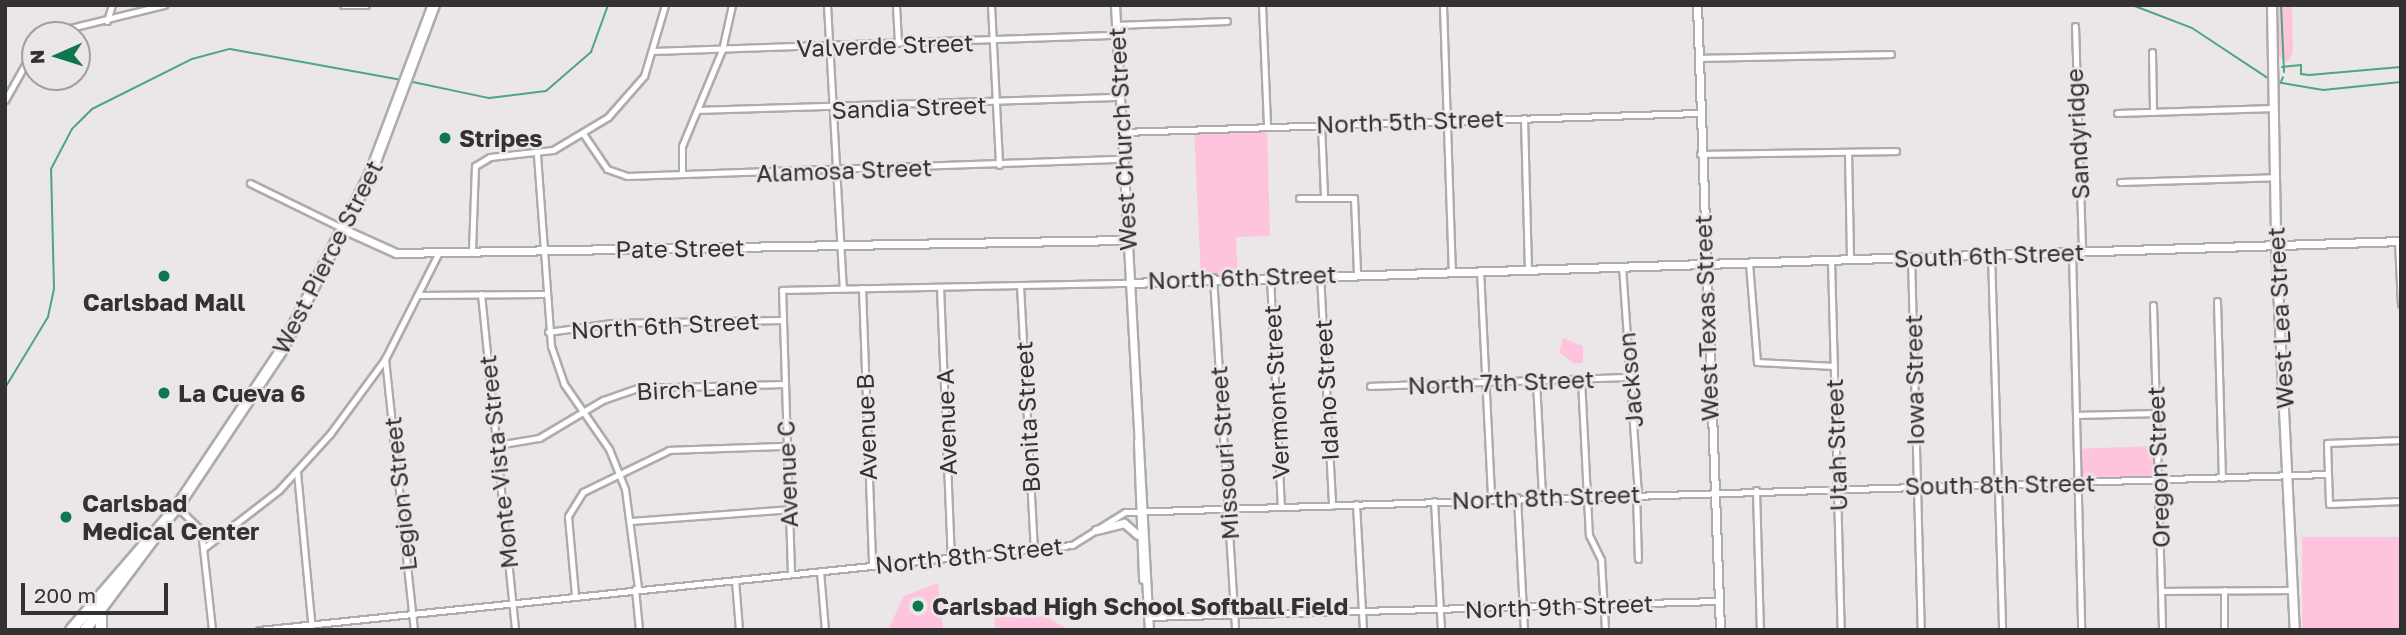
<!DOCTYPE html>
<html>
<head>
<meta charset="utf-8">
<style>
	body { margin:0 }
	#map { position:relative; width:2406px; height:635px; overflow:hidden; background:#ebe6e8; font-family:"Golos Text",sans-serif }
	div>[style] { position:absolute }
	[style*='--x'] { left:calc(var(--x)*1px); top:calc(var(--y)*1px); width:calc(var(--w)*1px); rotate:calc(var(--a)*1deg) }
	.green>* { inset:0; background:#ffc4dd; transform-origin:0 0 }
	.stream>* { height:2px; margin:-1px; padding:0 1px; transform-origin:1px; border-radius:1px; background:#4ea67c }
	.roads { filter:drop-shadow(2px 0 #afaaac) drop-shadow(-2px 0 #afaaac) drop-shadow(0 2px #afaaac) drop-shadow(0 -2px #afaaac) }
	.minor>* { height:5px; margin:-2.5px; padding:0 2.5px; transform-origin:2.5px; border-radius:2.5px; background:#fff }
	.tertiary>* { height:7px; margin:-3.5px; padding:0 3.5px; transform-origin:3.5px; border-radius:3.5px; background:#fff }
	.secondary>* { height:8px; margin:-4px; padding:0 4px; transform-origin:4px; border-radius:4px; background:#fff }
	.trunk>* { height:10px; margin:-5px; padding:0 5px; transform-origin:5px; border-radius:5px; background:#fff }
	.dots>* { width:19px; height:19px; translate:-50% -50%; box-sizing:border-box; border:4px solid #ebe6e8; border-radius:50% }
	span { translate:-50% -50%; white-space:nowrap; text-align:center; line-height:1.15; -webkit-text-stroke:5px #ebe6e8; paint-order:stroke }
	.street-label { font-size:24px; color:#333132 }
	.poi-label { font-size:24px; color:#333132; font-weight:700 }
	.left { translate:0 -50%; text-align:left }
	.frame { position:absolute; inset:0; border:7px solid #333132; pointer-events:none }
	.north { position:absolute; left:21px; top:21px; width:70px; height:70px; box-sizing:border-box; background:#ebe6e8; border:2px solid #a19e9f; border-radius:50%; rotate:267deg; font-size:19px; font-weight:700; line-height:28px; text-align:center; color:#333132 }
	.north::after { content:''; display:block; margin:auto; width:24px; height:32px; background:#0f764e; clip-path:polygon(50% 0,100% 100%,50% 72%,0 100%) }
	.scale { position:absolute; left:21px; top:583px; width:147px; height:32px; box-sizing:border-box; border:4px solid #333132; border-top:0; padding-left:9px; font-size:21px; line-height:24px; white-space:nowrap; color:#333132; -webkit-text-stroke:5px #ebe6e8; paint-order:stroke }
</style>
</head>
<body>
<div id="map">
	<div class="green">
		<i style="clip-path:polygon(2278px 5px,2292px 5px,2293px 53px,2288px 62px,2279px 56px)"></i>
		<i style="clip-path:polygon(1267px 125px,1270px 236px,1236px 237px,1238px 277px,1201px 278px,1194px 129px)"></i>
		<i style="clip-path:polygon(1563px 338px,1583px 346px,1583px 363px,1573px 363px,1559px 352px)"></i>
		<i style="left:2157px;top:446px;width:34px;height:80px;rotate:88deg"></i>
		<i style="left:2401px;top:537px;width:93px;height:99px;rotate:90deg"></i>
		<i style="clip-path:polygon(938px 583px,943px 630px,888px 630px,904px 596px)"></i>
		<i style="clip-path:polygon(1044px 616px,1070px 630px,995px 630px,994px 617px)"></i>
	</div>
	<div class="stream">
		<i style="--x:2132;--y:5;--w:64;--a:21"></i>
		<i style="--x:2192;--y:28;--w:95;--a:33.4"></i>
		<i style="--x:2281;--y:5;--w:67;--a:87.4"></i>
		<i style="--x:2282;--y:67;--w:19;--a:-6"></i>
		<i style="--x:2301;--y:65;--w:9;--a:90"></i>
		<i style="--x:2301;--y:74;--w:8;--a:7"></i>
		<i style="--x:2309;--y:75;--w:92;--a:-5"></i>
		<i style="--x:408;--y:81;--w:83;--a:11.9"></i>
		<i style="--x:489;--y:98;--w:57;--a:-7"></i>
		<i style="--x:546;--y:91;--w:60;--a:-40.9"></i>
		<i style="--x:591;--y:52;--w:50;--a:-70.1"></i>
		<i style="--x:2276;--y:82;--w:48;--a:9.7"></i>
		<i style="--x:2323;--y:90;--w:78;--a:-5.9"></i>
		<i style="--x:2281;--y:82;--w:5;--a:-68"></i>
		<i style="--x:5;--y:388;--w:83;--a:-58.8"></i>
		<i style="--x:48;--y:317;--w:29;--a:-78"></i>
		<i style="--x:54;--y:289;--w:120;--a:-91.4"></i>
		<i style="--x:51;--y:169;--w:45;--a:-62.3"></i>
		<i style="--x:72;--y:129;--w:28;--a:-45"></i>
		<i style="--x:92;--y:109;--w:112;--a:-26.6"></i>
		<i style="--x:192;--y:59;--w:39;--a:-15"></i>
		<i style="--x:230;--y:49;--w:176;--a:10.2"></i>
	</div>
	<div class="roads">
		<div class="minor">
			<i style="--x:343;--y:5;--w:23;--a:0"></i>
			<i style="--x:827;--y:5;--w:283;--a:86.8"></i>
			<i style="--x:896;--y:5;--w:38;--a:87"></i>
			<i style="--x:991;--y:5;--w:160;--a:87.1"></i>
			<i style="--x:1262;--y:5;--w:120;--a:87.6"></i>
			<i style="--x:1443;--y:5;--w:266;--a:88.1"></i>
			<i style="--x:107;--y:21;--w:17;--a:-73"></i>
			<i style="--x:1116;--y:25;--w:111;--a:-2.1"></i>
			<i style="--x:2075;--y:26;--w:226;--a:88.2"></i>
			<i style="--x:42;--y:35;--w:126;--a:-13.8"></i>
			<i style="--x:653;--y:51;--w:464;--a:-2"></i>
			<i style="--x:2152;--y:52;--w:60;--a:89"></i>
			<i style="--x:1698;--y:58;--w:193;--a:-1.2"></i>
			<i style="--x:5;--y:100;--w:61;--a:-60.5"></i>
			<i style="--x:698;--y:110;--w:422;--a:-1.8"></i>
			<i style="--x:2117;--y:113;--w:157;--a:-1.8"></i>
			<i style="--x:1524;--y:118;--w:151;--a:88.5"></i>
			<i style="--x:1321;--y:124;--w:73;--a:87.6"></i>
			<i style="--x:1122;--y:132;--w:577;--a:-1.89"></i>
			<i style="--x:584;--y:135;--w:41;--a:55.9"></i>
			<i style="--x:607;--y:169;--w:21;--a:19"></i>
			<i style="--x:627;--y:176;--w:496;--a:-2"></i>
			<i style="--x:1848;--y:152;--w:106;--a:88.9"></i>
			<i style="--x:1700;--y:154;--w:196;--a:-0.9"></i>
			<i style="--x:537;--y:155;--w:192;--a:85.8"></i>
			<i style="--x:551;--y:346;--w:40;--a:71.1"></i>
			<i style="--x:564;--y:384;--w:79;--a:55.3"></i>
			<i style="--x:609;--y:449;--w:43;--a:68.2"></i>
			<i style="--x:625;--y:489;--w:100;--a:82.5"></i>
			<i style="--x:682;--y:174;--w:28;--a:-90"></i>
			<i style="--x:682;--y:146;--w:104;--a:-67.4"></i>
			<i style="--x:722;--y:50;--w:46;--a:-77.5"></i>
			<i style="--x:2120;--y:182;--w:155;--a:-1.8"></i>
			<i style="--x:250;--y:183;--w:102;--a:26.1"></i>
			<i style="--x:1299;--y:198;--w:55;--a:0"></i>
			<i style="--x:1354;--y:198;--w:75;--a:87.7"></i>
			<i style="--x:2398;--y:241;--w:63;--a:87.3"></i>
			<i style="--x:472;--y:251;--w:85;--a:-88"></i>
			<i style="--x:475;--y:166;--w:17;--a:-31"></i>
			<i style="--x:490;--y:157;--w:63;--a:-6.3"></i>
			<i style="--x:553;--y:150;--w:64;--a:-31"></i>
			<i style="--x:608;--y:117;--w:55;--a:-48.7"></i>
			<i style="--x:644;--y:76;--w:74;--a:-73.5"></i>
			<i style="--x:2072;--y:252;--w:378;--a:88.6"></i>
			<i style="--x:1991;--y:254;--w:376;--a:88.3"></i>
			<i style="--x:1911;--y:257;--w:373;--a:88.5"></i>
			<i style="--x:1831;--y:260;--w:370;--a:88.5"></i>
			<i style="--x:1749;--y:263;--w:99;--a:85.4"></i>
			<i style="--x:1757;--y:362;--w:77;--a:3"></i>
			<i style="--x:1622;--y:266;--w:228;--a:86"></i>
			<i style="--x:1480;--y:270;--w:228;--a:87.2"></i>
			<i style="--x:1320;--y:274;--w:232;--a:87"></i>
			<i style="--x:1270;--y:276;--w:231;--a:87.3"></i>
			<i style="--x:1213;--y:277;--w:354;--a:86.4"></i>
			<i style="--x:1020;--y:285;--w:264;--a:87"></i>
			<i style="--x:940;--y:287;--w:270;--a:87.7"></i>
			<i style="--x:862;--y:288;--w:277;--a:87.9"></i>
			<i style="--x:481;--y:294;--w:338;--a:84.2"></i>
			<i style="--x:420;--y:295;--w:123;--a:-0.5"></i>
			<i style="--x:2217;--y:301;--w:177;--a:88.4"></i>
			<i style="--x:2153;--y:305;--w:325;--a:88.4"></i>
			<i style="--x:548;--y:332;--w:64;--a:-8.1"></i>
			<i style="--x:611;--y:323;--w:171;--a:-1"></i>
			<i style="--x:385;--y:359;--w:273;--a:83.9"></i>
			<i style="--x:1581;--y:379;--w:156;--a:87.1"></i>
			<i style="--x:1589;--y:535;--w:28;--a:64"></i>
			<i style="--x:1601;--y:560;--w:70;--a:86.7"></i>
			<i style="--x:1536;--y:381;--w:115;--a:87"></i>
			<i style="--x:1370;--y:386;--w:261;--a:-2"></i>
			<i style="--x:2076;--y:415;--w:80;--a:-1.4"></i>
			<i style="--x:2401;--y:440;--w:74;--a:177.7"></i>
			<i style="--x:2327;--y:443;--w:61;--a:88.1"></i>
			<i style="--x:2329;--y:504;--w:72;--a:-2.4"></i>
			<i style="--x:497;--y:445;--w:43;--a:-9.5"></i>
			<i style="--x:539;--y:438;--w:74;--a:-30.7"></i>
			<i style="--x:603;--y:400;--w:37;--a:-19"></i>
			<i style="--x:638;--y:388;--w:146;--a:-1.6"></i>
			<i style="--x:297;--y:472;--w:159;--a:84.6"></i>
			<i style="--x:1756;--y:490;--w:140;--a:88.4"></i>
			<i style="--x:1636;--y:493;--w:66;--a:88.3"></i>
			<i style="--x:1517;--y:497;--w:133;--a:87"></i>
			<i style="--x:1434;--y:501;--w:129;--a:86.9"></i>
			<i style="--x:1356;--y:504;--w:126;--a:86.8"></i>
			<i style="--x:177;--y:507;--w:33;--a:44"></i>
			<i style="--x:201;--y:530;--w:101;--a:83.7"></i>
			<i style="--x:631;--y:521;--w:158;--a:-4.3"></i>
			<i style="--x:204;--y:548;--w:95;--a:-37.7"></i>
			<i style="--x:279;--y:490;--w:76;--a:-47.7"></i>
			<i style="--x:330;--y:434;--w:93;--a:-53.7"></i>
			<i style="--x:385;--y:359;--w:120;--a:-63.2"></i>
			<i style="--x:820;--y:571;--w:59;--a:85.2"></i>
			<i style="--x:791;--y:574;--w:284;--a:-91.8"></i>
			<i style="--x:782;--y:290;--w:347;--a:-1.2"></i>
			<i style="--x:735;--y:580;--w:50;--a:85.4"></i>
			<i style="--x:635;--y:589;--w:41;--a:84.4"></i>
			<i style="--x:2224;--y:590;--w:40;--a:90"></i>
			<i style="--x:2161;--y:591;--w:132;--a:-0.4"></i>
			<i style="--x:575;--y:595;--w:79;--a:-95.1"></i>
			<i style="--x:568;--y:516;--w:28;--a:-58"></i>
			<i style="--x:583;--y:492;--w:96;--a:-26"></i>
			<i style="--x:669;--y:450;--w:117;--a:-2"></i>
			<i style="--x:1148;--y:617;--w:570;--a:-1.61"></i>
			<i style="--x:259;--y:630;--w:817;--a:-5.97"></i>
			<i style="--x:1072;--y:545;--w:62;--a:-31.9"></i>
			<i style="--x:1125;--y:512;--w:1204;--a:-1.81"></i>
		</div>
		<div class="tertiary">
			<i style="--x:1115;--y:5;--w:626;--a:86.89"></i>
			<i style="--x:1697;--y:5;--w:625;--a:87.89"></i>
			<i style="--x:345;--y:230;--w:56;--a:24.3"></i>
			<i style="--x:396;--y:253;--w:731;--a:-1.02"></i>
			<i style="--x:1129;--y:283;--w:1273;--a:-1.89"></i>
			<i style="--x:1138;--y:441;--w:138;--a:87.9"></i>
			<i style="--x:1096;--y:530;--w:29;--a:-14"></i>
			<i style="--x:1124;--y:523;--w:18;--a:41"></i>
		</div>
		<div class="secondary">
			<i style="--x:2272;--y:5;--w:241;--a:89"></i>
			<i style="--x:2276;--y:246;--w:384;--a:87.2"></i>
		</div>
		<div class="trunk">
			<i style="--x:71;--y:630;--w:162;--a:-49.2"></i>
			<i style="--x:177;--y:507;--w:187;--a:-56.3"></i>
			<i style="--x:281;--y:351;--w:197;--a:-63.2"></i>
			<i style="--x:370;--y:175;--w:182;--a:-69.4"></i>
			<i style="--x:85;--y:630;--w:129;--a:-53.2"></i>
			<i style="--x:101;--y:630;--w:17;--a:-90"></i>
		</div>
	</div>
	<div class="dots">
		<i style="left:445px;top:138px;background:#0f764e"></i>
		<i style="left:164px;top:276px;background:#0f764e"></i>
		<i style="left:164px;top:393px;background:#0f764e"></i>
		<i style="left:66px;top:517px;background:#0f764e"></i>
		<i style="left:918px;top:606px;background:#0f764e"></i>
	</div>
	<div class="street-label">
		<span style="left:885px;top:45px;rotate:-2deg">Valverde Street</span>
		<span style="left:909px;top:107px;rotate:-2deg">Sandia Street</span>
		<span style="left:1410px;top:121px;rotate:-2deg">North 5th Street</span>
		<span style="left:2077px;top:134px;rotate:-93deg">Sandyridge</span>
		<span style="left:1122px;top:139px;rotate:-93deg">West Church Street</span>
		<span style="left:844px;top:170px;rotate:-2deg">Alamosa Street</span>
		<span style="left:680px;top:248px;rotate:-1deg">Pate Street</span>
		<span style="left:1989px;top:255px;rotate:-2deg">South 6th Street</span>
		<span style="left:327px;top:257px;rotate:-63deg">West Pierce Street</span>
		<span style="left:1242px;top:277px;rotate:-2deg">North 6th Street</span>
		<span style="left:1706px;top:318px;rotate:-92deg">West Texas Street</span>
		<span style="left:2280px;top:318px;rotate:-93deg">West Lea Street</span>
		<span style="left:665px;top:325px;rotate:-3deg">North 6th Street</span>
		<span style="left:1630px;top:380px;rotate:-95deg">Jackson</span>
		<span style="left:1914px;top:380px;rotate:-91deg">Iowa Street</span>
		<span style="left:1501px;top:382px;rotate:-2deg">North 7th Street</span>
		<span style="left:697px;top:388px;rotate:-3deg">Birch Lane</span>
		<span style="left:1326px;top:390px;rotate:-93deg">Idaho Street</span>
		<span style="left:1276px;top:392px;rotate:-93deg">Vermont Street</span>
		<span style="left:1027px;top:417px;rotate:-93deg">Bonita Street</span>
		<span style="left:946px;top:422px;rotate:-92deg">Avenue A</span>
		<span style="left:866px;top:427px;rotate:-92deg">Avenue B</span>
		<span style="left:1836px;top:445px;rotate:-92deg">Utah Street</span>
		<span style="left:1224px;top:453px;rotate:-94deg">Missouri Street</span>
		<span style="left:498px;top:462px;rotate:-96deg">Monte Vista Street</span>
		<span style="left:2158px;top:467px;rotate:-92deg">Oregon Street</span>
		<span style="left:787px;top:474px;rotate:-92deg">Avenue C</span>
		<span style="left:2000px;top:484px;rotate:-1deg">South 8th Street</span>
		<span style="left:400px;top:494px;rotate:-96deg">Legion Street</span>
		<span style="left:1546px;top:497px;rotate:-2deg">North 8th Street</span>
		<span style="left:969px;top:555px;rotate:-6deg">North 8th Street</span>
		<span style="left:1559px;top:606px;rotate:-2deg">North 9th Street</span>
	</div>
	<div class="poi-label">
		<span class="left" style="left:459px;top:138px">Stripes</span>
		<span style="left:164px;top:302px">Carlsbad Mall</span>
		<span class="left" style="left:178px;top:393px">La Cueva 6</span>
		<span class="left" style="left:82px;top:517px">Carlsbad<br>Medical Center</span>
		<span class="left" style="left:932px;top:606px">Carlsbad High School Softball Field</span>
	</div>
	<div class="frame"></div>
	<div class="north">N</div>
	<div class="scale">200 m</div>
</div>
</body>
</html>
